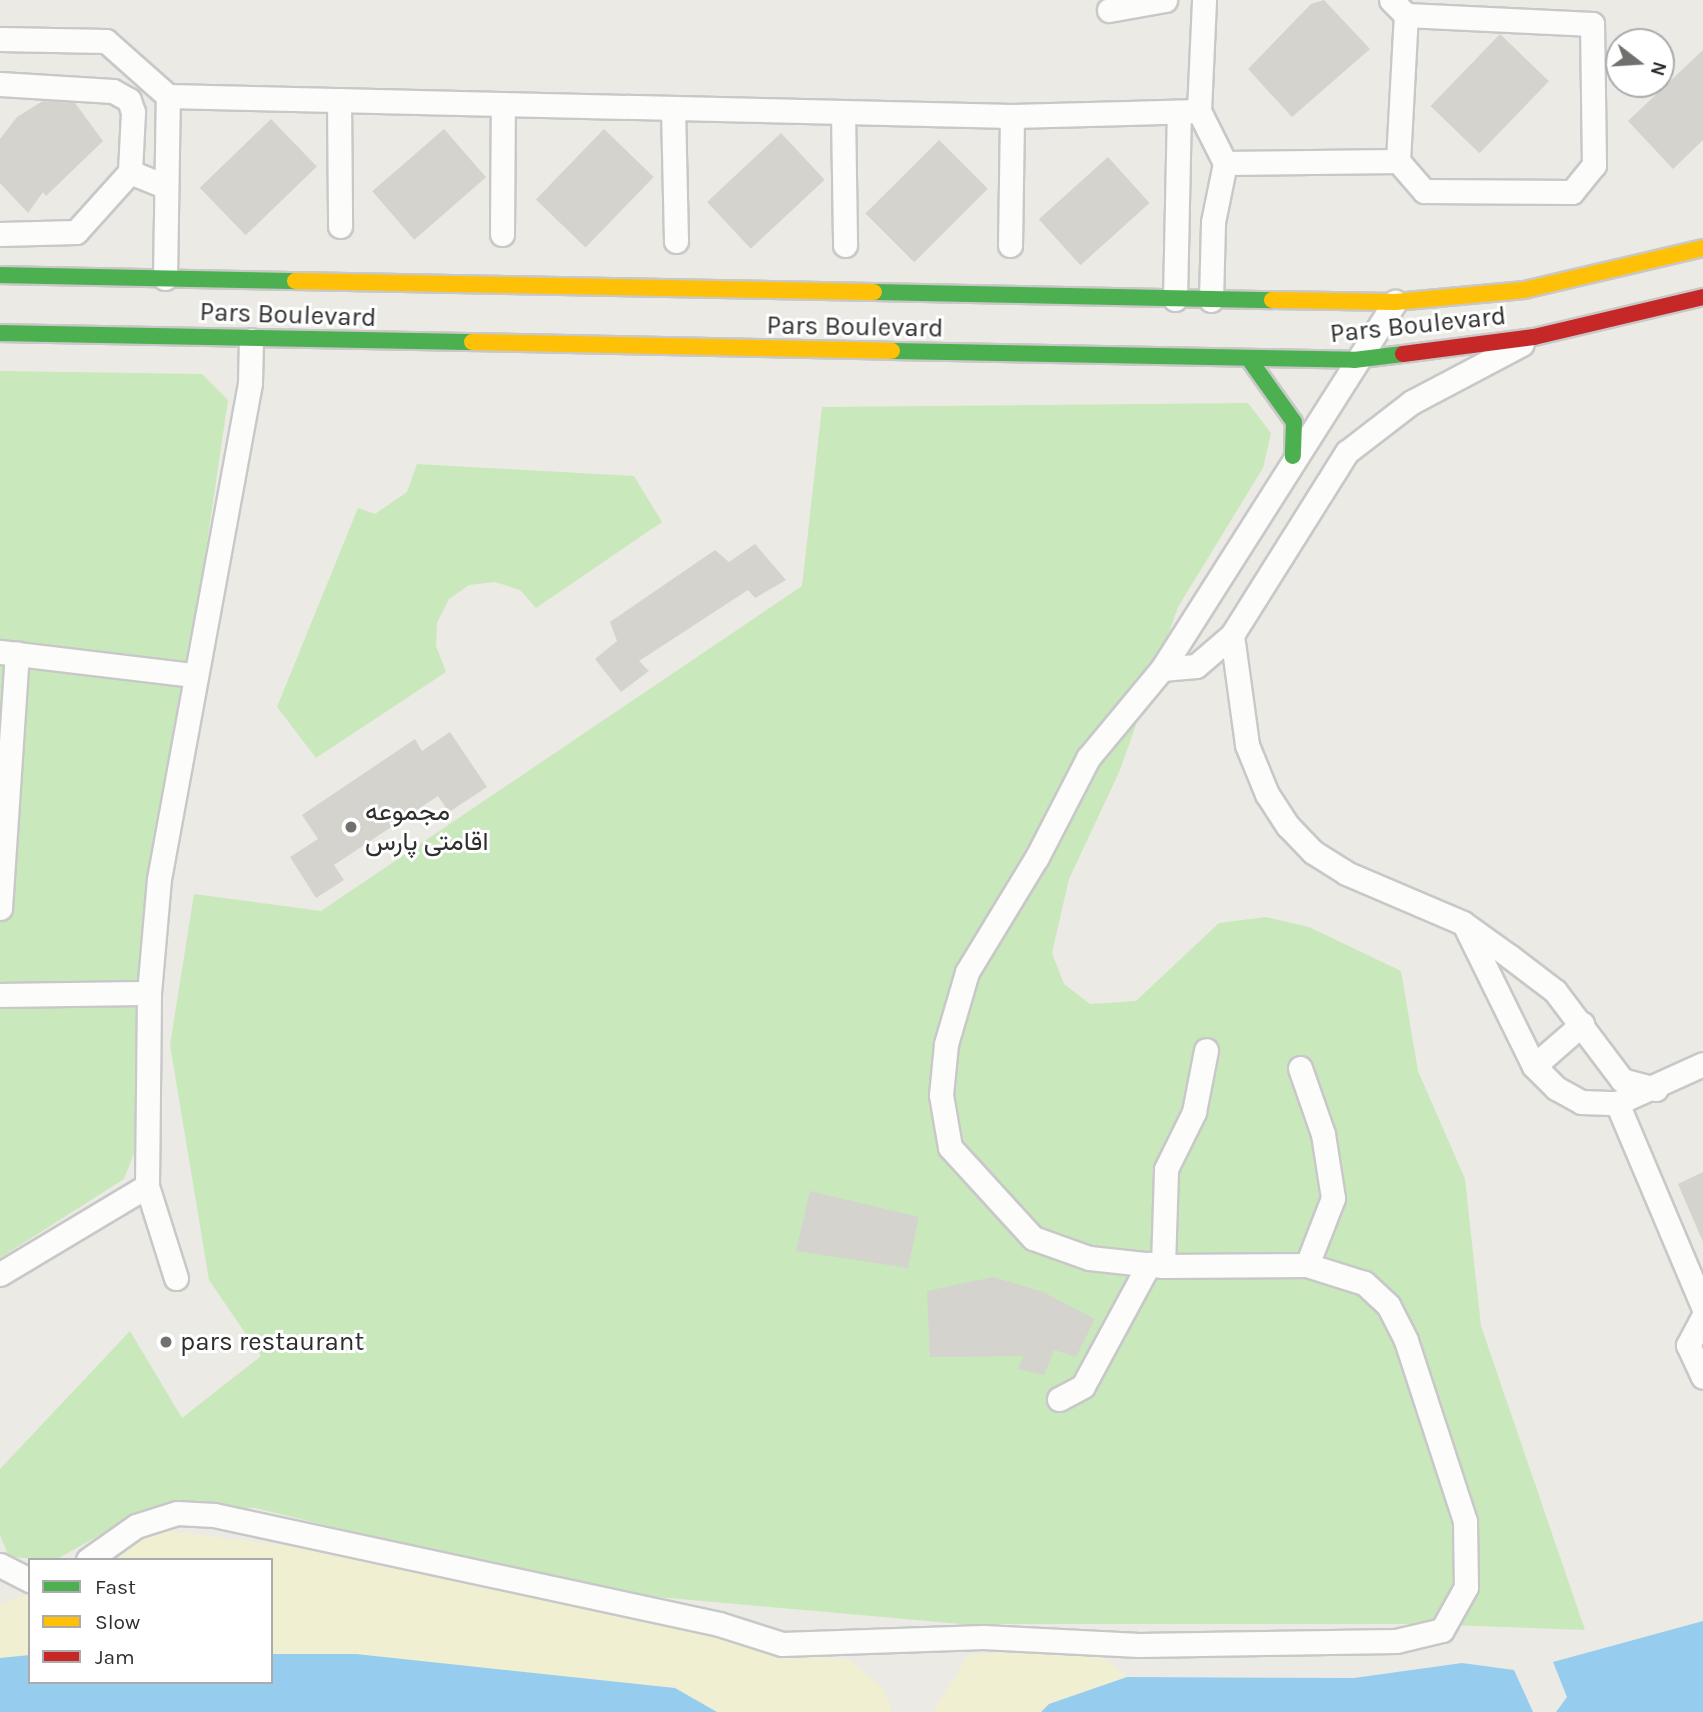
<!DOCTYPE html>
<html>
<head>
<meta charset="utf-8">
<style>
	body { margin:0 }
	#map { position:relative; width:1703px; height:1712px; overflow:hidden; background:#eceae4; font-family:Karla,Vazirmatn,sans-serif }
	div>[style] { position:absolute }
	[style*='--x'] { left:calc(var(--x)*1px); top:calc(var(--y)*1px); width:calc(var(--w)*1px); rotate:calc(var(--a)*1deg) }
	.green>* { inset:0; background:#c9e8bc }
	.sand>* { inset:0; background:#f0efd2 }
	.water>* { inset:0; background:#96cdef }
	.building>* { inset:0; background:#d5d3ce; transform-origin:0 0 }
	.roads { filter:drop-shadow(2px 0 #c9c8c9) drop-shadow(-2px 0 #c9c8c9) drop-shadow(0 2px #c9c8c9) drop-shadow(0 -2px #c9c8c9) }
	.street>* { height:23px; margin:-11.5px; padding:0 11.5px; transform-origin:11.5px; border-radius:11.5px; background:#fcfcfb }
	.fast>* { height:16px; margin:-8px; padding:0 8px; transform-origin:8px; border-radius:8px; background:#4caf50 }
	.slow>* { height:16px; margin:-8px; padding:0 8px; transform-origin:8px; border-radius:8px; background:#ffc107 }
	.jam>* { height:16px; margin:-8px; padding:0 8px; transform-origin:8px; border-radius:8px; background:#c62828 }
	.dots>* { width:19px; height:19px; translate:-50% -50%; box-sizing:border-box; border:4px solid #fff; border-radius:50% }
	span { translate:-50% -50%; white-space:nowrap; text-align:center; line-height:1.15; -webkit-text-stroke:6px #fff; paint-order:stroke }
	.street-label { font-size:26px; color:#2e2e2e }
	.poi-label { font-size:26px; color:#2e2e2e }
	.left { translate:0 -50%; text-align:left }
	.legend { position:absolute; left:28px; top:1558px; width:245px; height:126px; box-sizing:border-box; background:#fff; border:2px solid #ababab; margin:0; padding:9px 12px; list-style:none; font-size:21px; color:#2e2e2e }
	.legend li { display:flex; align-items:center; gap:14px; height:35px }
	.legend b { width:35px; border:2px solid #ababab }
	.north { position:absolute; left:1605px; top:28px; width:70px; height:70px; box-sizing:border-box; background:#fff; border:2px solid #ababab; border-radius:50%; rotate:107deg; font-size:19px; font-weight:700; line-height:28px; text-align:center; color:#2e2e2e }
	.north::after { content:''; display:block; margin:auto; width:24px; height:32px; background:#70706e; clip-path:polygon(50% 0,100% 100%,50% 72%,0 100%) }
</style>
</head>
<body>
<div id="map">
	<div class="green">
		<i style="clip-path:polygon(0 371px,202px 374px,228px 400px,141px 993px,141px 1135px,124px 1179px,0 1258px)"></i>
		<i style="clip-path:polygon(1248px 403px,1271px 433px,1263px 468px,1178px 607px,1120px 770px,1069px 879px,1052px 953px,1064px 984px,1090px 1004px,1136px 1001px,1219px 923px,1266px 917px,1309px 927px,1401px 971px,1418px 1071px,1465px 1179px,1481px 1326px,1585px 1630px,1424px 1624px,961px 1624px,602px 1592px,255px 1508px,149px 1508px,55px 1560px,9px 1557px,0 1535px,0 1469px,130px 1331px,182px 1418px,261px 1356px,209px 1280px,170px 1045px,194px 894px,321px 911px,802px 586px,822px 407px)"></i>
		<i style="clip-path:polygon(417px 464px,634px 476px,662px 522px,536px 608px,520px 590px,495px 582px,469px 585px,449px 599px,437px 623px,436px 646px,446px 672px,316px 758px,277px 707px,358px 508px,375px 514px,407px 492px)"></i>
	</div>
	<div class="sand">
		<i style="clip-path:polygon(151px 1529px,314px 1549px,717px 1633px,772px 1653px,848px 1659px,884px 1689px,892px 1712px,717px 1712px,675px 1688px,356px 1654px,271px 1654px,271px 1560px,106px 1560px)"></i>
		<i style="clip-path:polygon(30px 1594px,30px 1655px,0 1658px,0 1604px)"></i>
		<i style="clip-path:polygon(1020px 1651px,1099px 1654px,1127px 1677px,1049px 1704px,1041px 1712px,933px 1712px,969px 1655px)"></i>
	</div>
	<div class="water">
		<i style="clip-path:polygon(1703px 1621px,1703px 1712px,1556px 1712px,1567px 1697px,1553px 1662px)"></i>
		<i style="clip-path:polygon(271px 1654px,356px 1654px,675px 1688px,717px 1712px,0 1712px,0 1658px,30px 1655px,30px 1682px,271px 1682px)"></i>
		<i style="clip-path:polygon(1462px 1663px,1514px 1670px,1533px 1712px,1041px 1712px,1049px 1704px,1127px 1677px,1354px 1678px)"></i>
	</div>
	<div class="building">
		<i style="clip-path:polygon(1324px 0,1370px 49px,1292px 117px,1248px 69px,1311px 4px)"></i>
		<i style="left:1500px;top:34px;width:68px;height:100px;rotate:44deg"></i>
		<i style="clip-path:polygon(1703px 50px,1703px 140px,1673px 169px,1628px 121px)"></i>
		<i style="clip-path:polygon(43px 101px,75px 103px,103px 141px,46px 196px,43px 192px,28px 213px,0 183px,0 139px,17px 117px)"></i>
		<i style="left:271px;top:119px;width:66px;height:99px;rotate:46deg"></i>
		<i style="left:444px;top:129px;width:64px;height:95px;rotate:49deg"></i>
		<i style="left:604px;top:129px;width:69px;height:98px;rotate:44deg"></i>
		<i style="left:781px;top:133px;width:64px;height:101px;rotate:47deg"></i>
		<i style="left:939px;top:140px;width:69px;height:104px;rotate:45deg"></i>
		<i style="left:1108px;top:157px;width:62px;height:93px;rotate:48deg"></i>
		<i style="clip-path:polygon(755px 544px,786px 580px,755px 598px,748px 590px,639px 661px,649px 671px,621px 692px,595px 659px,617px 641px,610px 622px,715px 550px,729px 562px)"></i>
		<i style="clip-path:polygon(450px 732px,487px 787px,449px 812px,438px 796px,334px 865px,344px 880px,316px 898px,290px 857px,318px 839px,302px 815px,415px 739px,422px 751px)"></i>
		<i style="clip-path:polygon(1703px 1172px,1703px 1242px,1678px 1184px)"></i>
		<i style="clip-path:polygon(810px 1191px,919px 1217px,908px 1268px,796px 1251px)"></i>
		<i style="clip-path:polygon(993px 1277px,1043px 1292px,1095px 1319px,1076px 1357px,1054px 1350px,1044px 1375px,1017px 1369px,1024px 1356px,930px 1357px,927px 1291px)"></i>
	</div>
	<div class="roads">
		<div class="street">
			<i style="--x:1109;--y:10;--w:57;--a:-10.1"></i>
			<i style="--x:0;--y:39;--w:106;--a:1.1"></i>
			<i style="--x:106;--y:41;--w:83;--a:41.6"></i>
			<i style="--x:168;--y:96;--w:844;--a:1.36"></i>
			<i style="--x:1012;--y:116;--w:187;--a:-1.5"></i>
			<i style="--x:1199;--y:111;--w:58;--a:63.4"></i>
			<i style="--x:1225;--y:163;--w:173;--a:-0.7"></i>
			<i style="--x:1398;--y:161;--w:40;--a:49"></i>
			<i style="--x:1424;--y:191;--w:148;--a:0.4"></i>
			<i style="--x:1572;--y:192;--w:35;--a:-51"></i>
			<i style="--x:1594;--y:165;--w:141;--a:-90.8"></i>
			<i style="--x:1592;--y:24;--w:186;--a:-177.2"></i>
			<i style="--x:1406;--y:15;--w:21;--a:-135"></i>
			<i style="--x:0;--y:84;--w:113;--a:3.5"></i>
			<i style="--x:113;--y:91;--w:18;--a:29"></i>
			<i style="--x:129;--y:100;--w:13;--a:72"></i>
			<i style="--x:133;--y:112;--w:60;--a:92.9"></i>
			<i style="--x:339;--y:100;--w:126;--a:89.5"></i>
			<i style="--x:673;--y:108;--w:133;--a:88.7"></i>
			<i style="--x:1199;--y:111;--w:111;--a:-87.4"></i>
			<i style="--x:843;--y:112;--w:133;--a:89.1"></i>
			<i style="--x:1398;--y:161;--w:146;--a:-86.9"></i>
			<i style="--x:0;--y:234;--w:76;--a:-1.5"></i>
			<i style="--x:76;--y:232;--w:81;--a:-48"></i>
			<i style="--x:130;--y:172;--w:38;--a:22"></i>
			<i style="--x:502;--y:234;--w:130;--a:-89.6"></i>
			<i style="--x:1010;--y:245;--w:129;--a:-89.1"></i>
			<i style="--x:165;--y:278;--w:182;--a:-89.1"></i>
			<i style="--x:1175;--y:299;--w:185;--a:-88.8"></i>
			<i style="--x:1211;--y:300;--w:78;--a:-88.5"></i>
			<i style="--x:1213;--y:222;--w:60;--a:-78.5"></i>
			<i style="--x:1232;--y:635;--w:111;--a:82.2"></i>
			<i style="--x:1247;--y:745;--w:53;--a:67.8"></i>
			<i style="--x:1267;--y:794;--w:38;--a:57"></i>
			<i style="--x:1288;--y:826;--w:36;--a:46"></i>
			<i style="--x:1313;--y:852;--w:39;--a:32"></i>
			<i style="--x:1346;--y:873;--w:127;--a:23.1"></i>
			<i style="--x:1463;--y:923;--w:57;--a:35.7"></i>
			<i style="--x:1509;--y:956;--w:58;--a:37.3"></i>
			<i style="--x:1555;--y:991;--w:111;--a:53"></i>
			<i style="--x:1622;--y:1080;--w:35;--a:15"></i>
			<i style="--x:0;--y:652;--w:194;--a:6.8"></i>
			<i style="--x:1162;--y:669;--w:34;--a:-5"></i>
			<i style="--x:1196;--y:666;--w:48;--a:-40.7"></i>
			<i style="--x:1232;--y:635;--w:216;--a:-57.9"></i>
			<i style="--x:1347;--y:452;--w:82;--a:-37.6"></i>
			<i style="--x:1412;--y:402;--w:124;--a:-27.8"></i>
			<i style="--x:0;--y:908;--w:255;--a:-86.2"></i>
			<i style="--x:1465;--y:926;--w:156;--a:63.8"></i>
			<i style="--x:1534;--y:1066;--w:31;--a:45"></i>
			<i style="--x:1556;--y:1088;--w:29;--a:29"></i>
			<i style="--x:1581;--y:1102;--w:36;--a:2"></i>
			<i style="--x:1617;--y:1103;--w:94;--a:-24.4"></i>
			<i style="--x:0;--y:995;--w:149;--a:-0.8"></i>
			<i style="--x:1534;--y:1066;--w:64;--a:-41.2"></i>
			<i style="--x:1300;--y:1068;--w:70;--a:70.8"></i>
			<i style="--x:1323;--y:1134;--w:65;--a:81.1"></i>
			<i style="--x:1333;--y:1198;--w:72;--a:111.2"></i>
			<i style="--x:1617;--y:1103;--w:221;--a:67.1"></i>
			<i style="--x:1163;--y:1266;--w:97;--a:-88.2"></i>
			<i style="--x:1166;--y:1169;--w:64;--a:-63.8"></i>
			<i style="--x:1194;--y:1112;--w:63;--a:-79"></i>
			<i style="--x:0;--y:1274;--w:171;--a:-30.9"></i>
			<i style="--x:176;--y:1278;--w:96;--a:-107.5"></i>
			<i style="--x:147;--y:1186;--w:193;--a:-89.4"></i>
			<i style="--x:149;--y:993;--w:114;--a:-85"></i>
			<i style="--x:159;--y:879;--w:504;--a:-79.6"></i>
			<i style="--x:250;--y:383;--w:43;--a:-88.7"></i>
			<i style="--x:1703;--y:1317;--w:32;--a:118"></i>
			<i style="--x:1688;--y:1345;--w:35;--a:65"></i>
			<i style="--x:1059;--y:1399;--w:27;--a:-28"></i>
			<i style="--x:1083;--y:1386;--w:139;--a:-61.6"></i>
			<i style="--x:88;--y:1560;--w:59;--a:-35.3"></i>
			<i style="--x:136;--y:1526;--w:43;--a:-17.6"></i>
			<i style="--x:177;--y:1513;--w:37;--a:3"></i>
			<i style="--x:214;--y:1515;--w:517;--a:12.18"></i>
			<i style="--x:719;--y:1624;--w:66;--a:17.6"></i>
			<i style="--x:782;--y:1644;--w:201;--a:-2"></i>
			<i style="--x:983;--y:1637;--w:156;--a:2.9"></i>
			<i style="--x:1139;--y:1645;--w:257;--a:-0.9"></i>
			<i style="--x:1396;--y:1641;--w:47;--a:-13.4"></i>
			<i style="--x:1442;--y:1630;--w:49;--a:-60.8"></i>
			<i style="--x:1466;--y:1587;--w:66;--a:-90.9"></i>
			<i style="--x:1465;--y:1521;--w:190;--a:-108.1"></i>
			<i style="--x:1406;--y:1340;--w:39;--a:-117"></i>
			<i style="--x:1388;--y:1305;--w:33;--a:-137"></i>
			<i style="--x:1364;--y:1283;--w:60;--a:-162.5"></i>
			<i style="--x:1307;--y:1265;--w:144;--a:179.6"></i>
			<i style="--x:1163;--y:1266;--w:74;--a:-173.8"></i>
			<i style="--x:1089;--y:1258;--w:59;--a:-160.3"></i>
			<i style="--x:1033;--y:1238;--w:123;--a:-132.4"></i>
			<i style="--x:950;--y:1147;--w:53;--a:-99.8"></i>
			<i style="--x:941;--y:1095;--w:51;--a:-84.4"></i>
			<i style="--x:946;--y:1044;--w:75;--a:-73.7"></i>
			<i style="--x:967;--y:972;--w:135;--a:-58.7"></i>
			<i style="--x:1037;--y:857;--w:111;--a:-62.7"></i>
			<i style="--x:1088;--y:758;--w:116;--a:-50.3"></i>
			<i style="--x:1162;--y:669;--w:435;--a:-57.6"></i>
			<i style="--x:0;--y:1565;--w:34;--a:27"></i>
		</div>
		<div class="fast">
			<i style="--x:0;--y:275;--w:295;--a:1.2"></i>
			<i style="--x:874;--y:292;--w:398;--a:1.2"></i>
			<i style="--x:0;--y:333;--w:472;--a:1.1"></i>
			<i style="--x:892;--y:351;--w:462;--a:1.1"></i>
			<i style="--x:1354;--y:360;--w:49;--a:-7"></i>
			<i style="--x:1249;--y:359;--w:77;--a:54.5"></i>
			<i style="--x:1294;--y:422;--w:34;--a:92"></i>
		</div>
		<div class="slow">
			<i style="--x:295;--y:281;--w:579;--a:1.09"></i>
			<i style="--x:1272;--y:300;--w:123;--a:0.9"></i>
			<i style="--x:1395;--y:302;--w:130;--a:-5.3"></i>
			<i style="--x:1524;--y:290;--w:184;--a:-13.2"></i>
			<i style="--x:472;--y:342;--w:420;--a:1.2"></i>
		</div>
		<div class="jam">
			<i style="--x:1403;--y:354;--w:132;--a:-7.4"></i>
			<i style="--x:1534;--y:337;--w:174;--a:-13.3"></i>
		</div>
	</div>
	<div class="dots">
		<i style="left:351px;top:827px;background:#70706e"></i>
		<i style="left:166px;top:1342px;background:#70706e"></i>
	</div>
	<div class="street-label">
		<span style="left:288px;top:315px;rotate:2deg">Pars Boulevard</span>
		<span style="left:1418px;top:325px;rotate:-6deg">Pars Boulevard</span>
		<span style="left:855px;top:327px;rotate:1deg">Pars Boulevard</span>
	</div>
	<div class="poi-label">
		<span class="left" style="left:365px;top:827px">مجموعه<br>اقامتی پارس</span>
		<span class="left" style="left:180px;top:1342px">pars restaurant</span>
	</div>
	<ul class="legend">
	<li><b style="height:9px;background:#4caf50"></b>Fast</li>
	<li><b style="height:9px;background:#ffc107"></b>Slow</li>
	<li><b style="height:9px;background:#c62828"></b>Jam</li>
	</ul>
	<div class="north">N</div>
</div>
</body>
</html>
